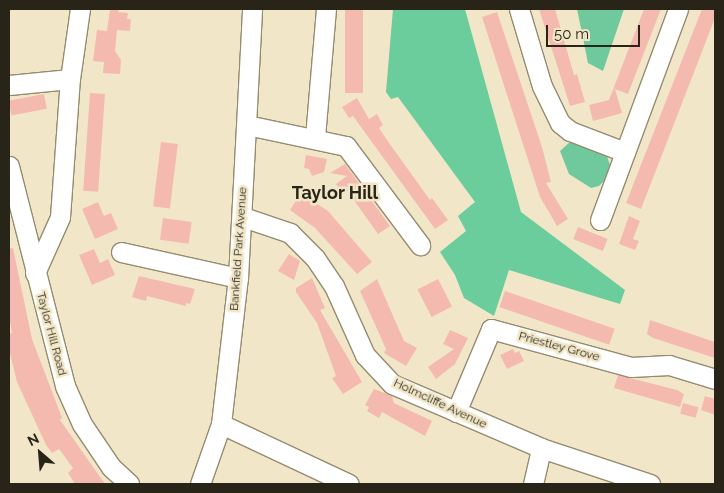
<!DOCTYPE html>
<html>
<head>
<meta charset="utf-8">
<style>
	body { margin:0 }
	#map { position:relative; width:724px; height:493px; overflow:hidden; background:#f1e7c8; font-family:Raleway,sans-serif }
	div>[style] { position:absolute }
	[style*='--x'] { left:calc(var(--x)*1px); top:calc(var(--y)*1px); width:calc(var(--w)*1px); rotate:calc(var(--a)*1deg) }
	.green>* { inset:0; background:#70c99c }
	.forest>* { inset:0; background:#6bcc9c }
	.building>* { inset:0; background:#f5baaf; transform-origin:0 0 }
	.roads { filter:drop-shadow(1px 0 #958b6f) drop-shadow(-1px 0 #958b6f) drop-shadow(0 1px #958b6f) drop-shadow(0 -1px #958b6f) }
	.minor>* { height:19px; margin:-9.5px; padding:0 9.5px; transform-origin:9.5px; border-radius:9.5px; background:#fff }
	span { translate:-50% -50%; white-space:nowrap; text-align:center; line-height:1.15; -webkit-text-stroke:5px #f1e7c8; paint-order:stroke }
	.street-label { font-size:12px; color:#282418 }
	.district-label { font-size:18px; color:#282418; font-weight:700 }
	.frame { position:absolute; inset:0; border:10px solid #282418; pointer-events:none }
	.north { position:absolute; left:15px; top:428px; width:50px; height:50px; -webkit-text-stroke:4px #f1e7c8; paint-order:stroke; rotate:333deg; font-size:14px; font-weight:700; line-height:20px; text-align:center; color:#282418 }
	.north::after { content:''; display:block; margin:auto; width:18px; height:22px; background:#282418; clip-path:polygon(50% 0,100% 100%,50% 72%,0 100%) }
	.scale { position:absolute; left:546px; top:25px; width:94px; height:22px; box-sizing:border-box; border:2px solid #282418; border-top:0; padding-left:6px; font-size:15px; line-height:18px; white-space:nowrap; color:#282418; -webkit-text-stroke:4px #f1e7c8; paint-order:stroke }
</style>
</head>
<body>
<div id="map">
	<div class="green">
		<i style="clip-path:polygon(577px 9px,624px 9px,603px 71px,588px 63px)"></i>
		<i style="clip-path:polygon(571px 141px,606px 153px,611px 168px,607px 178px,599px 186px,591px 188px,569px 174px,560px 151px)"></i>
	</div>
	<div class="forest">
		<i style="clip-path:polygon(393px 9px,465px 9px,521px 212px,625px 290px,620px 304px,509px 270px,494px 316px,464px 298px,455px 275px,440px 252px,466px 231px,458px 216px,475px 202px,398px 97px,391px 99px,386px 92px)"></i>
	</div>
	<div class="building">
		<i style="clip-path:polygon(110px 9px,119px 9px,118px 12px,128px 13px,127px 19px,131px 19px,130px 31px,117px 30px,115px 51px,121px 60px,120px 74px,103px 73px,104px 62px,93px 61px,97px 30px,107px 31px)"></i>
		<i style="left:345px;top:9px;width:18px;height:84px"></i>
		<i style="clip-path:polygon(539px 9px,555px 9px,574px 75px,577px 74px,585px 102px,570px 106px)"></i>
		<i style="clip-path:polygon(644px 9px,661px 9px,628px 94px,615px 89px,622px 113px,593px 121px,589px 105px,609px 100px)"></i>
		<i style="clip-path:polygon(702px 9px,715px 9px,715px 18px,641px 209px,626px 203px)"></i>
		<i style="clip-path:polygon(497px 12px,542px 147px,551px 182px,546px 183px,568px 219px,557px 226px,540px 197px,482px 17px)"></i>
		<i style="left:90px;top:93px;width:15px;height:98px;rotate:4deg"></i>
		<i style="left:44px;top:94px;width:15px;height:36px;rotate:79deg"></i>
		<i style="clip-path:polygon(357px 98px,369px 119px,377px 114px,383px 125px,379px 128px,387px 140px,430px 200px,432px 198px,448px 220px,435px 229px,353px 116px,349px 118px,342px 107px)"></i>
		<i style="left:161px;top:142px;width:17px;height:65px;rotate:7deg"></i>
		<i style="clip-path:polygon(306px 155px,327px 159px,324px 172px,312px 176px,309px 169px,304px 168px)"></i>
		<i style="clip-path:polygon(345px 164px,390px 226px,378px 234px,346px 189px,341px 193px,336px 184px,347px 176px,330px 173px)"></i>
		<i style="clip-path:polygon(301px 193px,328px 211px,372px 262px,357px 274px,315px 228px,290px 210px)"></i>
		<i style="clip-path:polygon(98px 202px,104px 216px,111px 213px,118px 229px,95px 239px,82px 209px)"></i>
		<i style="clip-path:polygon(629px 216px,640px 221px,633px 239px,639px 241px,635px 250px,619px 244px)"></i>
		<i style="left:163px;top:218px;width:29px;height:22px;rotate:8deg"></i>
		<i style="left:578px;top:227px;width:32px;height:13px;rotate:22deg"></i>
		<i style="clip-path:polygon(13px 248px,32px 339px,62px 418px,60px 420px,105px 484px,75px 484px,68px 473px,73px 468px,59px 449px,52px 453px,46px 445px,17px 382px,9px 349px,9px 334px,12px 333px,9px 316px,9px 249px)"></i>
		<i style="clip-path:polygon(94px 249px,100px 263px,108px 259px,115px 275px,92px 285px,79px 255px)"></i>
		<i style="clip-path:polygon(289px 254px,300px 261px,294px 280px,278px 271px)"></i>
		<i style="clip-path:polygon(139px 276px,195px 289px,190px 304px,186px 303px,186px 306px,147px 296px,146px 301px,132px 297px)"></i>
		<i style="clip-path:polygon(312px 278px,325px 308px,320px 310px,362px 382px,343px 394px,332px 378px,336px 376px,317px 323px,296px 292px,296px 288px)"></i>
		<i style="clip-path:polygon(377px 279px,404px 341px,417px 348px,406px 366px,384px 353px,386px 349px,360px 291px)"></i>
		<i style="left:438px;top:279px;width:31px;height:23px;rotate:63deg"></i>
		<i style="left:505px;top:291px;width:116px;height:17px;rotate:19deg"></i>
		<i style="clip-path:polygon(650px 320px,715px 342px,715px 358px,653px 338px,647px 334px)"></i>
		<i style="clip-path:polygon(450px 330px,468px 338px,455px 364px,436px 379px,428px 367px,454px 349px,443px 344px)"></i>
		<i style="clip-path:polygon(513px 349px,515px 353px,519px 351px,524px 361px,507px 369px,500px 355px)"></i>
		<i style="clip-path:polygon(618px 375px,677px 390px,684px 394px,680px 407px,614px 388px)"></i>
		<i style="clip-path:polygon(374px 389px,392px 396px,394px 403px,432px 421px,425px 436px,382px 412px,379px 418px,367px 411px,369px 407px,365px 405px)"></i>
		<i style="clip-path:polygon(705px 396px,715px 399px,715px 415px,701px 410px)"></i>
		<i style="left:683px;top:403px;width:16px;height:11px;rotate:15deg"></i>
	</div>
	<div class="roads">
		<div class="minor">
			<i style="--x:519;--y:9;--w:80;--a:73.4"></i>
			<i style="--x:542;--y:86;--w:41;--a:64.1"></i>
			<i style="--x:560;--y:123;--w:13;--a:39"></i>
			<i style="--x:570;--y:131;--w:59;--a:20.9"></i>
			<i style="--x:9;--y:85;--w:61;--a:-5.6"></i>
			<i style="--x:247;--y:125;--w:101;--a:12"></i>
			<i style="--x:346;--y:146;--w:124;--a:53.2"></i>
			<i style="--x:315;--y:137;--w:128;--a:-85.1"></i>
			<i style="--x:9;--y:166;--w:227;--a:75.7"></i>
			<i style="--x:65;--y:386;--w:42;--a:65.9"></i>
			<i style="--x:82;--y:424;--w:52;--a:56"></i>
			<i style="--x:111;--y:467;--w:25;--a:43"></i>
			<i style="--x:243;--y:217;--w:50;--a:18.8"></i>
			<i style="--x:290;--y:233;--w:35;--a:45"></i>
			<i style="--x:315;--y:258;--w:34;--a:56"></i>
			<i style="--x:334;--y:286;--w:76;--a:65.8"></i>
			<i style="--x:365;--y:355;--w:40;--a:47"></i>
			<i style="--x:392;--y:384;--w:162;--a:23.2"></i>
			<i style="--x:541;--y:448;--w:115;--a:18.3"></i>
			<i style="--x:600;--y:220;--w:225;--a:-69.7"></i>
			<i style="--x:121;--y:252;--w:120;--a:12.5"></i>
			<i style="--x:35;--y:273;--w:61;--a:-65.9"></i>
			<i style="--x:60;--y:217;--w:138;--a:-85.9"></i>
			<i style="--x:70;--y:79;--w:71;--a:-81.9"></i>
			<i style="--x:456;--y:412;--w:90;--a:-67.1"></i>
			<i style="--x:491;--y:329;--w:145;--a:15.2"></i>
			<i style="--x:631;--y:367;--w:38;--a:-3"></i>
			<i style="--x:669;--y:365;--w:48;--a:16.9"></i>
			<i style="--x:221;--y:424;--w:141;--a:25.1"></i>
			<i style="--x:200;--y:484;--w:64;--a:-70.7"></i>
			<i style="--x:221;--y:424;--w:147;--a:-83.4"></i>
			<i style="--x:238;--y:278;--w:269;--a:-87"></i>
			<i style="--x:533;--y:484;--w:37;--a:-77"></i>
		</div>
	</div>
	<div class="street-label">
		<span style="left:239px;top:249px;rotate:-86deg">Bankfield Park Avenue</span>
		<span style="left:51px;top:334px;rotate:75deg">Taylor Hill Road</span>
		<span style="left:559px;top:347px;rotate:15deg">Priestley Grove</span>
		<span style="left:440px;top:404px;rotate:25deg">Holmcliffe Avenue</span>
	</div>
	<div class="district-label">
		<span style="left:335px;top:193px">Taylor Hill</span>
	</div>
	<div class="frame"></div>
	<div class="north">N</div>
	<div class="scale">50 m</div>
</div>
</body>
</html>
